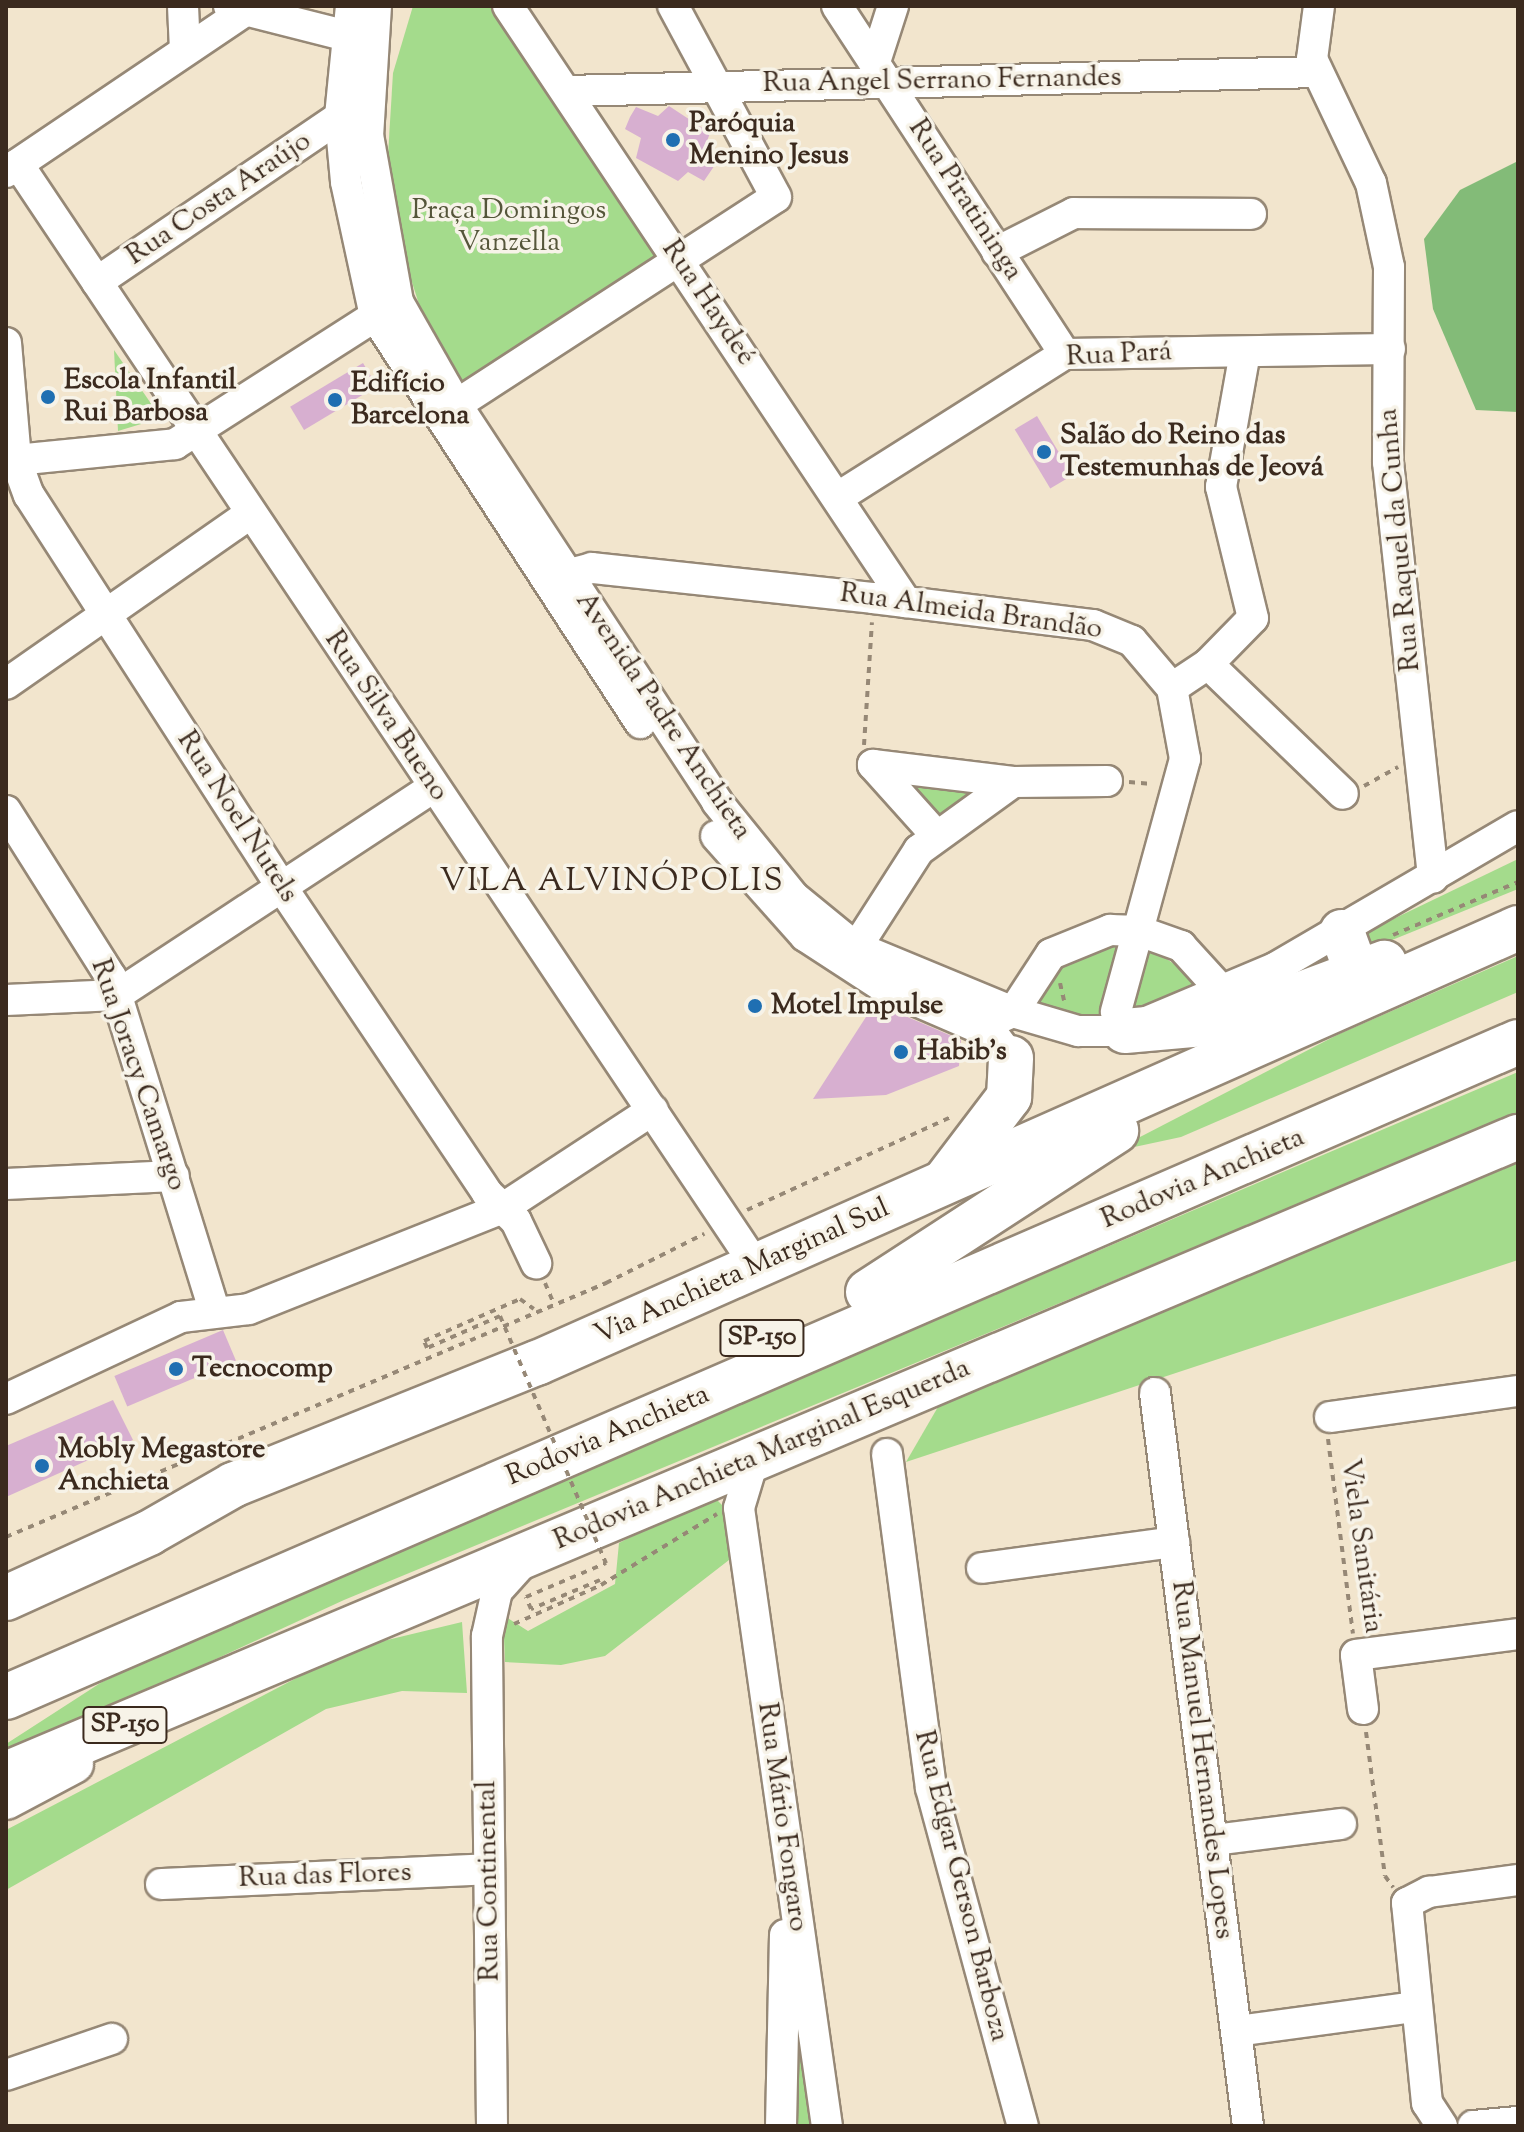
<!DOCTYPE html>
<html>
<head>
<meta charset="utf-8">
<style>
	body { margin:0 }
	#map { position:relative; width:1524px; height:2132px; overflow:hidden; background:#f2e5cd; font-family:"Sorts Mill Goudy",serif }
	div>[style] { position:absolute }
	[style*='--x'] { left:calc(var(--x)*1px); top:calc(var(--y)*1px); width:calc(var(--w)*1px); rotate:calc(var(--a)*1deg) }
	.green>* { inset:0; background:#a4db8c }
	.forest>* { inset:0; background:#83bb78 }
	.building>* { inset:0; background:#d7afd0; transform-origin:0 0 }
	.path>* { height:4px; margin-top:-2px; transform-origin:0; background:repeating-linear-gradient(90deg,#968876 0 6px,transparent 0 12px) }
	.roads { filter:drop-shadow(2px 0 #968876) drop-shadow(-2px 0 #968876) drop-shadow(0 2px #968876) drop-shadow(0 -2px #968876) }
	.minor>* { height:30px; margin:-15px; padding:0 15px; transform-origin:15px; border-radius:15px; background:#fff }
	.major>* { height:38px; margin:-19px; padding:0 19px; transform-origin:19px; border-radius:19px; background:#fff }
	.highway>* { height:44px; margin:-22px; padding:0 22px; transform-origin:22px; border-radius:22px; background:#fff }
	.path-bridge>* { height:4px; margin-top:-2px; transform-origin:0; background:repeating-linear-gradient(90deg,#968876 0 6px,transparent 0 12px) }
	.dots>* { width:22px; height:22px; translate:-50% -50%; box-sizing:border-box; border:4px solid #f7f3e8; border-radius:50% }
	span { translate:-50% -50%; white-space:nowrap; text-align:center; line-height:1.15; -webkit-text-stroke:7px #f7f3e8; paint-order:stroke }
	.shield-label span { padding:2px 6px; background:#f7f3e8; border:2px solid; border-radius:6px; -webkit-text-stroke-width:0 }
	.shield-label { font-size:26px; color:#3b2a1e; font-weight:700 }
	.street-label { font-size:28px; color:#3b2a1e }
	.poi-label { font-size:28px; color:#3b2a1e; font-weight:700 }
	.left { translate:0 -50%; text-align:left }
	.park-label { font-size:28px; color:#55563a }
	.quarter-label { font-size:32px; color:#3b2a1e; letter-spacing:2px }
	.frame { position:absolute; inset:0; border:8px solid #3b2a1e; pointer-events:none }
</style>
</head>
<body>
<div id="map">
	<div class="green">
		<i style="clip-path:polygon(413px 6px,490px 6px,661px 256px,465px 387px,423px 317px,399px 241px,388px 155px,393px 73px)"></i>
		<i style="clip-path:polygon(114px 350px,161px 418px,118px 431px)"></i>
		<i style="clip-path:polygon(895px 776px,968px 788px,979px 798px,928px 820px)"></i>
		<i style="clip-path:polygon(1518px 859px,1518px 889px,1365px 951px,1358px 936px)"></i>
		<i style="clip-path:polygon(1128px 942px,1101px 1023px,1029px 1005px,1049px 973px,1083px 950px)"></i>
		<i style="clip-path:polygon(1147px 945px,1205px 986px,1123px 1021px)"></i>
		<i style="clip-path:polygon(1518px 956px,1518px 992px,1181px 1137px,1111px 1152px,1339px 1034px)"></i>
		<i style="clip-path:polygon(1518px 1072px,1518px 1113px,344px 1600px,6px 1756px,6px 1744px,102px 1682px,346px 1571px)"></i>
		<i style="clip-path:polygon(1518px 1163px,1518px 1260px,906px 1462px,942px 1400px)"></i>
		<i style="clip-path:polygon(712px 1495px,728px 1511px,735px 1552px,729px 1560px,605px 1656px,561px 1665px,505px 1662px,503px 1615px,528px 1631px,615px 1584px,619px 1543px)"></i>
		<i style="clip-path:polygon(462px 1622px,467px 1693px,402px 1691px,326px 1709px,6px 1890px,6px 1830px,354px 1648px)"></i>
		<i style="clip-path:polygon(794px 2034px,803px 2038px,818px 2126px,788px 2126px)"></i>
	</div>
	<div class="forest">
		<i style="clip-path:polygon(1518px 161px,1518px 412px,1476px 410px,1433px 309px,1424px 239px,1460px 190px)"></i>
	</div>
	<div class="building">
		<i style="clip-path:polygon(669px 106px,710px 133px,706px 144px,721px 156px,704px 181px,688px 172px,678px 181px,636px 158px,641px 138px,625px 129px,630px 117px,636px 107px,658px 116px)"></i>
		<i style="left:363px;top:363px;width:27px;height:85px;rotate:59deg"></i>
		<i style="left:1037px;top:416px;width:69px;height:26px;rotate:59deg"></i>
		<i style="clip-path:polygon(875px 1003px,961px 1040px,959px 1066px,886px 1095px,813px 1099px)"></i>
		<i style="left:223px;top:1330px;width:33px;height:118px;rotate:67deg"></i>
		<i style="clip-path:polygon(113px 1400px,133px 1440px,6px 1497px,6px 1446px)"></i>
	</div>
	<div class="path">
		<i style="--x:864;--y:745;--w:123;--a:-86.3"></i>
		<i style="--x:1129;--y:782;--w:23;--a:5"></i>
		<i style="--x:1364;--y:786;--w:39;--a:-29"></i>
		<i style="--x:1393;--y:935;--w:136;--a:-23"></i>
		<i style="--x:1060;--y:983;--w:18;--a:77"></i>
		<i style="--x:747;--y:1210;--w:226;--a:-24.5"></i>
		<i style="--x:545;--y:1283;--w:21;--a:67"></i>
		<i style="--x:500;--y:1316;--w:80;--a:156.3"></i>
		<i style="--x:427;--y:1348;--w:8;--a:-113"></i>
		<i style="--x:424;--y:1341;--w:105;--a:-23.6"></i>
		<i style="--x:520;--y:1299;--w:17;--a:36"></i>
		<i style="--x:1328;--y:1439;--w:196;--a:82.7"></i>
		<i style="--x:6;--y:1537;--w:652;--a:-22.94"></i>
		<i style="--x:606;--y:1283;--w:110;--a:-26.6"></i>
		<i style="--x:600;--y:1580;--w:75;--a:157.2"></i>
		<i style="--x:531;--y:1609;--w:13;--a:-113"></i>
		<i style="--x:526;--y:1597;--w:87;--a:-23"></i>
		<i style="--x:601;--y:1585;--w:136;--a:-31.5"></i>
		<i style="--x:514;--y:1624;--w:95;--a:-24.1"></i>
		<i style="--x:1366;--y:1732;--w:145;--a:82.5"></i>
		<i style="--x:1385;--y:1876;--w:14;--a:54"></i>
	</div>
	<div class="roads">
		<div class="minor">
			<i style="--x:183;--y:6;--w:44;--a:87.4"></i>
			<i style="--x:229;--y:6;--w:138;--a:14.2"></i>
			<i style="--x:351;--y:6;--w:112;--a:95.7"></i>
			<i style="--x:340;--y:117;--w:65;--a:84.7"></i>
			<i style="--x:346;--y:182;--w:137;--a:77.8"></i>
			<i style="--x:375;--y:316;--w:486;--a:56.9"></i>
			<i style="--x:376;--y:6;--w:129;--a:93.5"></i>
			<i style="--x:368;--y:135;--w:170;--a:79.8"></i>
			<i style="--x:398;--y:302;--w:117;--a:60.4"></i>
			<i style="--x:456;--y:404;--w:476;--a:56.7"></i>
			<i style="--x:717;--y:802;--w:121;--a:51"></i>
			<i style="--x:793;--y:896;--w:79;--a:39.3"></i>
			<i style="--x:854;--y:946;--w:172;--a:22.5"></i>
			<i style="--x:1013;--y:1012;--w:68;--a:16.3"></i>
			<i style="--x:1078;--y:1031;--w:47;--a:0"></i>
			<i style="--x:1125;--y:1031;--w:163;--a:-22.8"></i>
			<i style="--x:1275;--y:968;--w:281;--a:-30.3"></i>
			<i style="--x:508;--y:6;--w:717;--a:56.27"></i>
			<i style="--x:837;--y:6;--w:416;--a:56.8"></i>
			<i style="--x:1319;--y:6;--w:53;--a:97.5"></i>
			<i style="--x:1312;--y:59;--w:137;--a:64.6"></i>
			<i style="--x:1371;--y:183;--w:86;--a:77.9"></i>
			<i style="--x:1389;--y:267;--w:195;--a:90.3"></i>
			<i style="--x:1388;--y:462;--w:418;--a:83.8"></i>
			<i style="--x:875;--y:62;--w:59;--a:-72.2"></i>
			<i style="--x:567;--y:91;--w:749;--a:-1.45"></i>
			<i style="--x:18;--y:164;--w:1326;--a:56.19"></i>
			<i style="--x:6;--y:172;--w:288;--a:-34"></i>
			<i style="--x:997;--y:252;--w:86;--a:-26.9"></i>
			<i style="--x:1074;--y:213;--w:177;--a:0.3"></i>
			<i style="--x:97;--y:282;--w:294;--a:-34.2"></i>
			<i style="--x:6;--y:343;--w:117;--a:85.1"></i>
			<i style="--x:16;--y:460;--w:37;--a:70"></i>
			<i style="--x:29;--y:495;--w:469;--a:57.2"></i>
			<i style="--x:283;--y:889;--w:366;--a:56.1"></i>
			<i style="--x:487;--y:1193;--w:40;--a:44"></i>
			<i style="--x:516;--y:1221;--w:47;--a:64.5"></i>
			<i style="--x:442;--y:414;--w:398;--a:-33"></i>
			<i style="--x:776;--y:197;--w:217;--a:-118.3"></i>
			<i style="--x:6;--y:461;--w:170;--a:-5.7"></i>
			<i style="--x:175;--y:444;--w:256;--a:-32.6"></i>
			<i style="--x:840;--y:496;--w:266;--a:-32.3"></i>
			<i style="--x:1065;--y:354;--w:325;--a:-0.9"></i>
			<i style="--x:551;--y:579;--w:42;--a:-15"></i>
			<i style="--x:592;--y:568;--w:283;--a:6.1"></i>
			<i style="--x:873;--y:598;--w:222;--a:7"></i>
			<i style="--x:1093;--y:625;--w:42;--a:22.3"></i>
			<i style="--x:1132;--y:641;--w:62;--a:49.6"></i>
			<i style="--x:1172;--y:688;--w:72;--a:79.6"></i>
			<i style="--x:1185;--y:759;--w:262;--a:105.3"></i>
			<i style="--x:1208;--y:664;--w:187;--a:43.9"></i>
			<i style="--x:6;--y:684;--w:295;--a:-34.9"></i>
			<i style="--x:1172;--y:688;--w:43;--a:-33.7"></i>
			<i style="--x:1208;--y:664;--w:64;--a:-45.6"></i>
			<i style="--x:1253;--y:618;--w:135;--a:-103.7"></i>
			<i style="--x:1221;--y:487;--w:137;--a:-79.9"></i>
			<i style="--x:6;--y:811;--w:196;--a:57.7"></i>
			<i style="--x:111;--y:977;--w:351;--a:72.8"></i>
			<i style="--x:935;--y:834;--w:93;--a:-131.9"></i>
			<i style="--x:873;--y:765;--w:141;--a:6.9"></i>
			<i style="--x:1013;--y:782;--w:94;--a:-0.6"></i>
			<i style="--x:716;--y:836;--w:134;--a:48.3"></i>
			<i style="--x:805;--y:936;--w:92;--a:33"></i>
			<i style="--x:882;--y:986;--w:121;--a:23.4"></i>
			<i style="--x:993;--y:1034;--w:30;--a:53"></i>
			<i style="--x:847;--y:962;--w:133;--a:-57.3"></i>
			<i style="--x:919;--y:850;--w:116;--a:-35.9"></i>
			<i style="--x:6;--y:1000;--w:111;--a:-2.6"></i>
			<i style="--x:117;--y:995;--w:379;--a:-33.3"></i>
			<i style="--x:997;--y:1019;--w:17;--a:-24"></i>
			<i style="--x:1013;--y:1012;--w:69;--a:-56.8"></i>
			<i style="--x:1051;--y:954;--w:64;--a:-22.1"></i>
			<i style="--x:1110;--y:930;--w:29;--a:2"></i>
			<i style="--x:1139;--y:931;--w:45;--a:19.7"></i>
			<i style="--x:1181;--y:946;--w:62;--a:47.6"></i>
			<i style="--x:6;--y:1184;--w:168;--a:-2.7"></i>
			<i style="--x:1155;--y:1393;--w:739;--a:82.77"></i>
			<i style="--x:6;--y:1399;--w:193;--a:-25.1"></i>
			<i style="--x:181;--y:1317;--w:68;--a:-6.7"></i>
			<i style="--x:249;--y:1309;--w:273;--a:-21.7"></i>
			<i style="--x:503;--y:1208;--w:179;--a:-33.2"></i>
			<i style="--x:1330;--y:1417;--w:190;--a:-7.9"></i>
			<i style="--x:887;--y:1454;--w:337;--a:82.5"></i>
			<i style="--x:931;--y:1788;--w:350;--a:74.8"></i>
			<i style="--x:754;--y:1458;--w:52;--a:106.7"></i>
			<i style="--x:739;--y:1508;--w:624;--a:81.9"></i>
			<i style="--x:982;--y:1568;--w:194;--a:-7.7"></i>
			<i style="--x:1363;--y:1709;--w:54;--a:-97.4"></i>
			<i style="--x:1356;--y:1655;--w:163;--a:-7.4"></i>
			<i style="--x:1214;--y:1840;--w:128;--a:-7.2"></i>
			<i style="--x:161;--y:1884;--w:328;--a:-2.6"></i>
			<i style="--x:1237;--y:2031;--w:179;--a:-7.7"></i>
			<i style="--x:6;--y:2075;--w:112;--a:-18.8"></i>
			<i style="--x:492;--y:2126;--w:490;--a:-90.6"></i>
			<i style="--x:487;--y:1636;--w:46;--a:-77.5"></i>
			<i style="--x:497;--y:1591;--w:40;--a:-48"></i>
			<i style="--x:781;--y:2126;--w:191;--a:-88.8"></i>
			<i style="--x:1442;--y:2126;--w:27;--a:-123"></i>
			<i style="--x:1427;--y:2103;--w:201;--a:-95.7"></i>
			<i style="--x:1407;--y:1903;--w:25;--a:-27"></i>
			<i style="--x:1429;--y:1892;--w:90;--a:-7.7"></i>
			<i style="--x:1473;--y:2126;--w:45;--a:-5.1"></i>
		</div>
		<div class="major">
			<i style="--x:6;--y:1800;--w:77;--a:-27.9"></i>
		</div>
		<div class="highway">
			<i style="--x:1342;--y:932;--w:38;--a:70"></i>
			<i style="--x:1125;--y:1031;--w:101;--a:-5.1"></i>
			<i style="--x:1226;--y:1022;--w:169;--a:-20.5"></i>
			<i style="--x:945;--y:1181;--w:106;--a:-52.7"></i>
			<i style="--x:1009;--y:1097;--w:39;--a:-87"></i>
			<i style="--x:868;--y:1292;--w:296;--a:-33"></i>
			<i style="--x:6;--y:1598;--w:157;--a:-24.4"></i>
			<i style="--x:149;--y:1533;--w:97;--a:-29.7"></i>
			<i style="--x:233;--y:1485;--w:328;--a:-21.9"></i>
			<i style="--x:537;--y:1363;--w:1073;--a:-23.91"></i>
			<i style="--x:6;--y:1697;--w:1648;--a:-23.42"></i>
			<i style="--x:6;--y:1774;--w:1641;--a:-22.85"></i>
		</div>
	</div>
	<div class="path-bridge">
		<i style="--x:500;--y:1316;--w:269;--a:66.8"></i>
	</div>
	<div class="dots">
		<i style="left:673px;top:140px;background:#1f6fb2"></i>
		<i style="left:48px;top:397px;background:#1f6fb2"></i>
		<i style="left:335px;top:400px;background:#1f6fb2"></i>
		<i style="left:1044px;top:452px;background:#1f6fb2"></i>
		<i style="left:755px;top:1006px;background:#1f6fb2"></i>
		<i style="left:901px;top:1052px;background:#1f6fb2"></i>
		<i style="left:176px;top:1369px;background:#1f6fb2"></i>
		<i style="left:42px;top:1466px;background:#1f6fb2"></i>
	</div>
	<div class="shield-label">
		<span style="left:762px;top:1338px">SP-150</span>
		<span style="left:125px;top:1725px">SP-150</span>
	</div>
	<div class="street-label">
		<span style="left:942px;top:81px;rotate:-1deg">Rua Angel Serrano Fernandes</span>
		<span style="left:219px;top:199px;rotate:-34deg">Rua Costa Araújo</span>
		<span style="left:965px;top:200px;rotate:57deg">Rua Piratininga</span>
		<span style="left:708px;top:303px;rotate:56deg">Rua Haydeé</span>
		<span style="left:1119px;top:355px;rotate:-3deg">Rua Pará</span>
		<span style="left:1400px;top:540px;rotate:-95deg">Rua Raquel da Cunha</span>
		<span style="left:971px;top:612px;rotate:8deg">Rua Almeida Brandão</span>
		<span style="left:386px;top:716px;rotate:56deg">Rua Silva Bueno</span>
		<span style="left:663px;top:716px;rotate:56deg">Avenida Padre Anchieta</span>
		<span style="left:237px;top:817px;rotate:57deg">Rua Noel Nutels</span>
		<span style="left:138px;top:1075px;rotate:71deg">Rua Joracy Camargo</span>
		<span style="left:1203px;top:1179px;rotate:-23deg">Rodovia Anchieta</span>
		<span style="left:742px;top:1272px;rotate:-24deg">Via Anchieta Marginal Sul</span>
		<span style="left:608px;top:1436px;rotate:-23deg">Rodovia Anchieta</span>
		<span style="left:762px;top:1455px;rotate:-23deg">Rodovia Anchieta Marginal Esquerda</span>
		<span style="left:1361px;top:1546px;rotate:82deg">Viela Sanitária</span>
		<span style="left:1202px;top:1760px;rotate:83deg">Rua Manuel Hernandes Lopes</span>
		<span style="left:782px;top:1817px;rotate:82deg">Rua Mário Fongaro</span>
		<span style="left:325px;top:1876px;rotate:-2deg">Rua das Flores</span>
		<span style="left:489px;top:1881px;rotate:-91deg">Rua Continental</span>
		<span style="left:961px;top:1886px;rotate:76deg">Rua Edgar Gerson Barboza</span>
	</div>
	<div class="poi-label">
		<span class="left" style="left:689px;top:140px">Paróquia<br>Menino Jesus</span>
		<span class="left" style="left:64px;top:397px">Escola Infantil<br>Rui Barbosa</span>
		<span class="left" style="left:351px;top:400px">Edifício<br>Barcelona</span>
		<span class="left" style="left:1060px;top:452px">Salão do Reino das<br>Testemunhas de Jeová</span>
		<span class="left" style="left:771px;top:1006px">Motel Impulse</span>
		<span class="left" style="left:917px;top:1052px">Habib's</span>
		<span class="left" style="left:192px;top:1369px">Tecnocomp</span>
		<span class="left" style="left:58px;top:1466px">Mobly Megastore<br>Anchieta</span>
	</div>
	<div class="park-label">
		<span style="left:509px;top:227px">Praça Domingos<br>Vanzella</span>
	</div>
	<div class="quarter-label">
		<span style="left:612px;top:882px">VILA ALVINÓPOLIS</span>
	</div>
	<div class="frame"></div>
</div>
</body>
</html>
